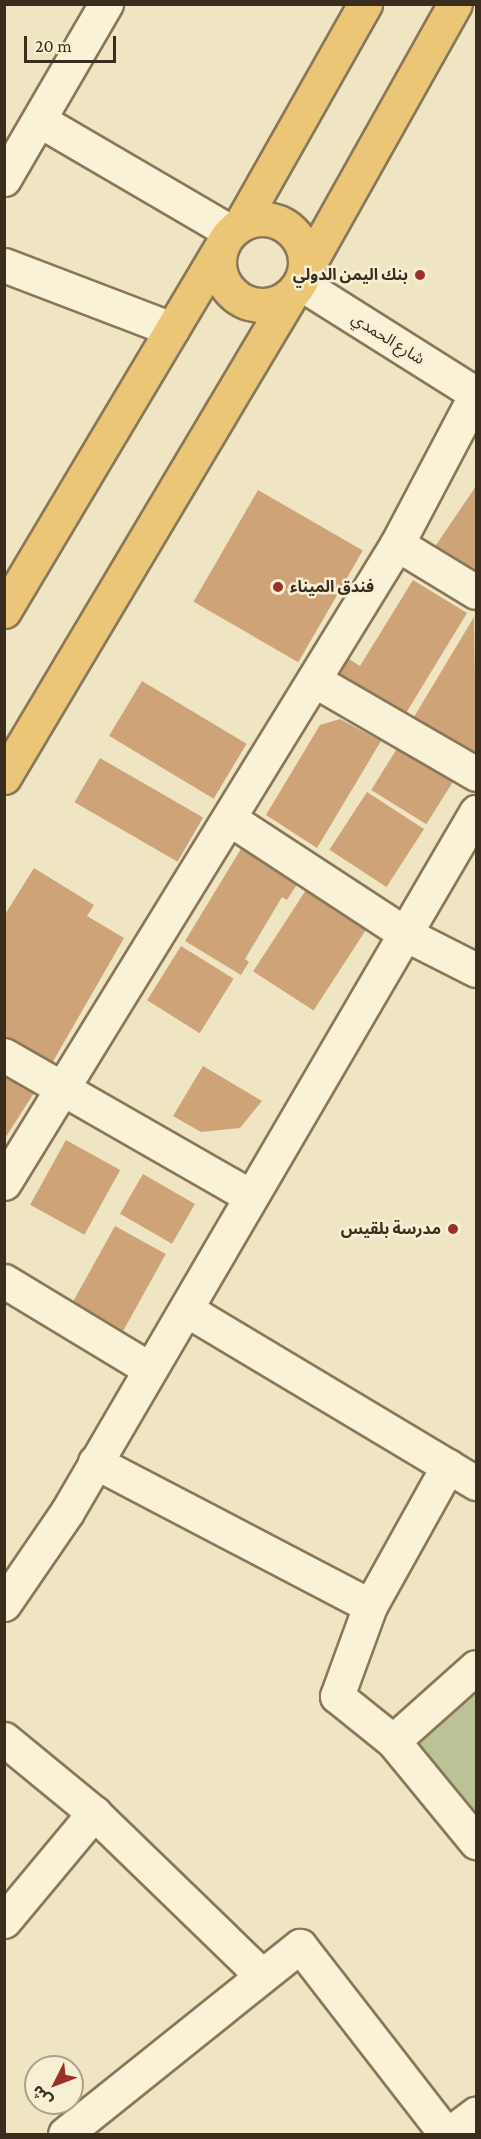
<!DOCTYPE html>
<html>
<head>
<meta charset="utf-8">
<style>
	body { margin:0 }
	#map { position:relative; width:481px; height:2139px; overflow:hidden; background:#efe5c3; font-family:"Crimson Pro","Noto Sans Arabic",serif }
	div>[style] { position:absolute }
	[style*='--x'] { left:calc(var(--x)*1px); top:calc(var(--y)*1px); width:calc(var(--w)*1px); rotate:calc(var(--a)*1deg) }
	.cemetery>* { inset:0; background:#bac296 }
	.building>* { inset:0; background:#cea378; transform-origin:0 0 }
	.roads { filter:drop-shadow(2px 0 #8a7759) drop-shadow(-2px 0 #8a7759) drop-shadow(0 2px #8a7759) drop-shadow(0 -2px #8a7759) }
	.minor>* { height:33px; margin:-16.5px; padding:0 16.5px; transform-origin:16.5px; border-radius:16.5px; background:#faf2d7 }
	.secondary>* { height:33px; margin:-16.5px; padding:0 16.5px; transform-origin:16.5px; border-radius:16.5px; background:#faf2d7 }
	.trunk>* { height:33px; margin:-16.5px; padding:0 16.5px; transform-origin:16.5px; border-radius:16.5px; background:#eac676 }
	.trunk>.ring { margin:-16.5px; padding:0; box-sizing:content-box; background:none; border:33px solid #eac676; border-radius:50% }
	.dots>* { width:16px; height:16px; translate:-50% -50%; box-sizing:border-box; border:3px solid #f6efd3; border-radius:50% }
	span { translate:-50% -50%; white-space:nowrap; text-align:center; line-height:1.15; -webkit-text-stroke:5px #f6efd3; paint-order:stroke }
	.poi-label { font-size:16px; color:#3a2d1e; font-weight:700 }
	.right { translate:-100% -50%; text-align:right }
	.left { translate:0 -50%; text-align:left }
	.street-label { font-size:16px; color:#3a2d1e }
	.frame { position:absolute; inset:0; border:6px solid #3a2d1e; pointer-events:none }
	.north { position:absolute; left:24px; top:2055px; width:60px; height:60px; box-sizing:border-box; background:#f6efd3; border:2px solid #aba18b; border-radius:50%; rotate:228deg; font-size:16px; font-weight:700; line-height:24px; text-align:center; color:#3a2d1e }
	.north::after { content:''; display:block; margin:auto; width:21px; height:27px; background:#9b3028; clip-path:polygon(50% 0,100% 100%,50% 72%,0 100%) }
	.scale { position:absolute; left:24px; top:36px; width:92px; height:27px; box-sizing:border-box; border:3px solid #3a2d1e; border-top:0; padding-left:8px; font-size:18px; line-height:21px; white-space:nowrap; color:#3a2d1e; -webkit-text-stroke:4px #f6efd3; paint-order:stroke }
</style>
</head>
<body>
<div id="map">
	<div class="cemetery">
		<i style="clip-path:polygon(476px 1690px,476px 1830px,412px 1742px)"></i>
	</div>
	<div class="building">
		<i style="clip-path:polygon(476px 486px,476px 576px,434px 548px)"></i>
		<i style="left:258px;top:490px;width:121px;height:129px;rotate:30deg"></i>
		<i style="clip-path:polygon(413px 580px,467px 613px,403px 718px,337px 677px,349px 659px,360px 666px)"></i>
		<i style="clip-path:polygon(474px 617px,476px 750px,472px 758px,411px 722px)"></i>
		<i style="left:142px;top:681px;width:122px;height:64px;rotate:31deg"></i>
		<i style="clip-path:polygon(340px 719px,381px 741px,317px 848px,266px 815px,320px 725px)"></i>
		<i style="left:403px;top:739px;width:65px;height:60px;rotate:32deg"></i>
		<i style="left:100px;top:758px;width:119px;height:51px;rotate:30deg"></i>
		<i style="left:367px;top:792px;width:68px;height:69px;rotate:33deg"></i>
		<i style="clip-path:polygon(244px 844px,301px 878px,287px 900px,282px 897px,245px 959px,249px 962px,241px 975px,185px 941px)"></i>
		<i style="clip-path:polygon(34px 868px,94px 905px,87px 916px,124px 938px,51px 1065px,4px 1037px,4px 916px)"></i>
		<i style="left:306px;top:890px;width:72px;height:97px;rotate:33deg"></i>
		<i style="left:181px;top:946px;width:62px;height:64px;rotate:32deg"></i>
		<i style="clip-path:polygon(203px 1066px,262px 1101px,240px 1128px,201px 1132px,173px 1116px)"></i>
		<i style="clip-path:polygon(4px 1076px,34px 1093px,4px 1140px)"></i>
		<i style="left:66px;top:1140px;width:62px;height:74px;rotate:29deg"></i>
		<i style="left:143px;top:1174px;width:60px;height:46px;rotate:30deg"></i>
		<i style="left:115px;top:1226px;width:58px;height:91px;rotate:29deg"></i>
	</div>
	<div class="roads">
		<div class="minor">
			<i style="--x:39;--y:120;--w:222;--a:30.3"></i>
			<i style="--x:4;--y:179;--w:203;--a:-59.8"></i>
			<i style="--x:4;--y:265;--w:180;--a:20.9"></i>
			<i style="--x:397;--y:544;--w:92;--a:31.3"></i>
			<i style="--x:314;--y:680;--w:187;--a:30.1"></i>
			<i style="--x:230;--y:819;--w:212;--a:33.2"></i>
			<i style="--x:407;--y:935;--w:77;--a:26.9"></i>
			<i style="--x:4;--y:1055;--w:284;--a:29.8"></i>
			<i style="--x:4;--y:1183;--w:750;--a:-58.41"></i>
			<i style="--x:397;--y:544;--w:170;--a:-62.2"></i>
			<i style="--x:4;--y:1281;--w:168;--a:31.1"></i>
			<i style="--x:187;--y:1310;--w:337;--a:30.9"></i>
			<i style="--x:95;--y:1462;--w:310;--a:27.6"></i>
			<i style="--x:448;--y:1466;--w:160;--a:119.1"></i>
			<i style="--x:370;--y:1606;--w:96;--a:110.1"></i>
			<i style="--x:337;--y:1696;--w:72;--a:38.8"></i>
			<i style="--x:393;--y:1741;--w:131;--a:50.6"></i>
			<i style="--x:4;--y:1604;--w:112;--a:-55.6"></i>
			<i style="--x:67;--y:1512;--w:811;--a:-59.7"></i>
			<i style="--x:4;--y:1739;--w:117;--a:39.4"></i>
			<i style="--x:94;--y:1813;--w:233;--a:44.1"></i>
			<i style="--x:393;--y:1741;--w:111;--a:-41.7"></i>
			<i style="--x:4;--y:1921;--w:141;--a:-50.2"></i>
			<i style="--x:65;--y:2134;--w:301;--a:-38.7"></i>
			<i style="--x:300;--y:1946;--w:238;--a:52.2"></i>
			<i style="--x:449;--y:2134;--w:34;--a:-37"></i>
		</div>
		<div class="secondary">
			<i style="--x:300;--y:283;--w:208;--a:32.2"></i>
		</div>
		<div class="trunk">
			<i class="ring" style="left:219px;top:219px;width:53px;height:53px"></i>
			<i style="--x:240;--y:225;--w:254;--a:-60.5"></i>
			<i style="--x:305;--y:271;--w:306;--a:-60.7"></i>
			<i style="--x:4;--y:611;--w:428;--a:-59.2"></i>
			<i style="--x:4;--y:777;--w:561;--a:-59.23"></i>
		</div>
	</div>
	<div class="dots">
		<i style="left:420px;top:275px;background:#9b3028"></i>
		<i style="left:278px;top:587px;background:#9b3028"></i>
		<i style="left:453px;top:1229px;background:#9b3028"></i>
	</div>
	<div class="poi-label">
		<span class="right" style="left:408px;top:275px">بنك اليمن الدولي</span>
		<span class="left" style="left:290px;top:587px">فندق الميناء</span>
		<span class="right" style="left:441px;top:1229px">مدرسة بلقيس</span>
	</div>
	<div class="street-label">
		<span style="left:388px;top:339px;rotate:32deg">شارع الحمدي</span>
	</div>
	<div class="frame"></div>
	<div class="north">ش</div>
	<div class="scale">20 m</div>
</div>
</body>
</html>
